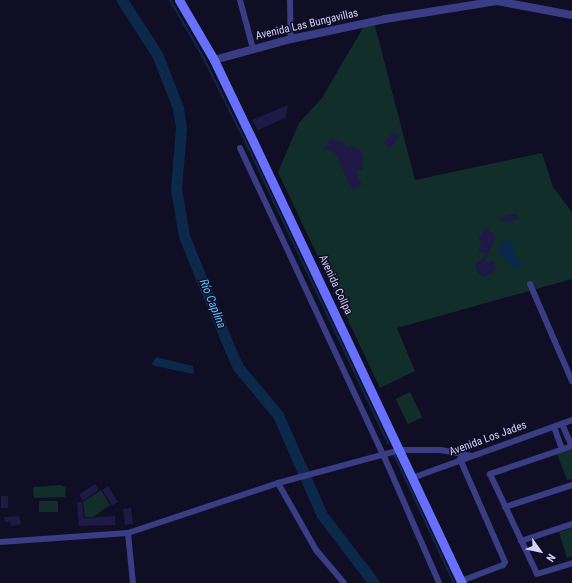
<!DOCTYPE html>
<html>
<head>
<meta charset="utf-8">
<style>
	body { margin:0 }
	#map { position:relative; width:572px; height:583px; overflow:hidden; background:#100e24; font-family:"Roboto Condensed",sans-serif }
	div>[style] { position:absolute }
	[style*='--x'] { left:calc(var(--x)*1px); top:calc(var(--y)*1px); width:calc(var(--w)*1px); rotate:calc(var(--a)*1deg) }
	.green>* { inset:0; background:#112e2a; transform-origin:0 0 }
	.water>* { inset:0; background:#0c294a }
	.stream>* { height:2px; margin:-1px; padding:0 1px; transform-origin:1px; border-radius:1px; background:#0c294a }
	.river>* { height:11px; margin:-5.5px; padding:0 5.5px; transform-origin:5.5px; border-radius:5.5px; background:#0c294a }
	.building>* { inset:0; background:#1f1a45; transform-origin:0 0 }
	.minor>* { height:6px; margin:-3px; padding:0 3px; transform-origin:3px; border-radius:3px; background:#393d83 }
	.tertiary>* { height:8px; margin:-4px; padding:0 4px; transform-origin:4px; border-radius:4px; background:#393d83 }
	.secondary>* { height:9px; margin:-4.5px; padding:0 4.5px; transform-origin:4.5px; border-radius:4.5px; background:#6871ff }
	span { translate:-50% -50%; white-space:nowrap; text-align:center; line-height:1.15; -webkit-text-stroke:3px #100e24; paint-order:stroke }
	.street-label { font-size:11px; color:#d2d1ff }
	.water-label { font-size:12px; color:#5fc3ff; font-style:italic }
	.north { position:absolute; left:520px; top:531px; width:40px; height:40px; -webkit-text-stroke:3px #100e24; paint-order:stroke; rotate:123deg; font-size:11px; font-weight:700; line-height:16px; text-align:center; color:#d2d1ff }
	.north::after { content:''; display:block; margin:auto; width:14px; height:18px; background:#d2d1ff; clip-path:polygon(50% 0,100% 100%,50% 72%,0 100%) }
</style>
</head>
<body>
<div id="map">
	<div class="green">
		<i style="clip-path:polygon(374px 22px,415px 180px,542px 153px,553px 187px,572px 212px,572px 279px,397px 328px,415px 371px,380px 388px,278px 172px,299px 123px,322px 98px,364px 26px)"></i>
		<i style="left:410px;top:392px;width:28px;height:16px;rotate:64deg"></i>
		<i style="clip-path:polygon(572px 450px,572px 479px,567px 480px,557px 454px)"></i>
		<i style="clip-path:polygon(61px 485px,66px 488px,65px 497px,34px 498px,33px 487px)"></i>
		<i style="clip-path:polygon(101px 490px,110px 505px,93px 517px,85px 517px,83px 502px)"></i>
		<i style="left:39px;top:501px;width:19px;height:11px"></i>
		<i style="clip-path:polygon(572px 528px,572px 556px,567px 558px,559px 532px)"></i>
	</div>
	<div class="water">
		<i style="clip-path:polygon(506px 240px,514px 244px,515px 256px,522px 261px,522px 268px,515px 269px,498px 253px,500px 243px)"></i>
		<i style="clip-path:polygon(156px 357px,193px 366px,194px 374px,155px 366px,152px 364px)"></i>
	</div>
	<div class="stream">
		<i style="--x:170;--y:0;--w:64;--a:59.8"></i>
		<i style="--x:202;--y:55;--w:110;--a:63.4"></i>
		<i style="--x:251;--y:153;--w:321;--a:64.7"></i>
		<i style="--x:394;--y:454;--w:142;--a:65.1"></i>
	</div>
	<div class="river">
		<i style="--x:122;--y:0;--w:64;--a:57.1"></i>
		<i style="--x:157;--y:54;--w:58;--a:68.7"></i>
		<i style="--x:178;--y:108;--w:20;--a:81"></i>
		<i style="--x:181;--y:128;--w:61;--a:94.7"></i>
		<i style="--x:176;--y:189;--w:48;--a:80.3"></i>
		<i style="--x:184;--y:236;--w:127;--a:67.9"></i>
		<i style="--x:232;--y:354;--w:14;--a:65"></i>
		<i style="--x:238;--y:367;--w:62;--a:50.2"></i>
		<i style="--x:278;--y:415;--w:109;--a:66.3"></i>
		<i style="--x:322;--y:515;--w:86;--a:52.6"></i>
	</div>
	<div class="building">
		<i style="clip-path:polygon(288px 105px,285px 118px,258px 130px,252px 120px)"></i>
		<i style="left:393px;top:132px;width:8px;height:14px;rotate:40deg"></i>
		<i style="clip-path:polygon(330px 138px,344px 143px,346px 148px,352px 145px,362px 152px,364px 158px,361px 165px,363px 169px,356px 172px,362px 185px,352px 190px,335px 153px,325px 148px)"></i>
		<i style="clip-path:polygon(517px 214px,518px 220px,501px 222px,500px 217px)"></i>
		<i style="clip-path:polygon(486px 226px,496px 238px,488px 254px,478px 251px,482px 242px,478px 240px)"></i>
		<i style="clip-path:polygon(488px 254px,485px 262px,494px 261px,496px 270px,484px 277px,478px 273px,475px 265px)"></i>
		<i style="left:95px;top:484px;width:7px;height:19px;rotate:56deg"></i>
		<i style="left:108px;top:486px;width:19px;height:7px;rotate:58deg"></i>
		<i style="left:1px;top:496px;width:7px;height:12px"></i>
		<i style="clip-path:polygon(77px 502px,82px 502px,84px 518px,115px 516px,115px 525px,79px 526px)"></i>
		<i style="left:131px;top:508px;width:16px;height:8px;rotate:83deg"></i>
		<i style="clip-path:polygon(19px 516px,21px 524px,11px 526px,10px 521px,5px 522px,4px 517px)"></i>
	</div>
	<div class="minor">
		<i style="--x:240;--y:0;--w:51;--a:75.1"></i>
		<i style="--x:290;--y:0;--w:39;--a:89"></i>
		<i style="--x:240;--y:148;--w:338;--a:65"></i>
		<i style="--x:383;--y:454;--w:141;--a:66.5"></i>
		<i style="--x:530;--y:284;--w:106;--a:66.6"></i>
		<i style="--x:562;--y:424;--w:24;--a:66"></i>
		<i style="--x:554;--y:427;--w:23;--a:70"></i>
		<i style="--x:572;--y:446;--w:87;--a:161.1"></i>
		<i style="--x:490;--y:474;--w:110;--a:64.8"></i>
		<i style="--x:537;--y:574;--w:37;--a:-17"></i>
		<i style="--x:460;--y:459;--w:112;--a:66.4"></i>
		<i style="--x:505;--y:562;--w:4;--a:124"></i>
		<i style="--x:503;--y:565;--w:45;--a:159.1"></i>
		<i style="--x:412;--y:478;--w:170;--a:-19.9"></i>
		<i style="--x:278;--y:483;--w:77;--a:60.4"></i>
		<i style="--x:316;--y:550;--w:43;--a:49.7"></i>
		<i style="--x:505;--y:507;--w:71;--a:-18.2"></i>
		<i style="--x:128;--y:533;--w:50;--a:84.3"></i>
		<i style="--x:521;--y:541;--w:54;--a:-18.4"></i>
		<i style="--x:0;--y:542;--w:128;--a:-4"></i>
		<i style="--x:128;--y:533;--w:158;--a:-18.4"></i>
		<i style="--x:278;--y:483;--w:126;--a:-15.1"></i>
		<i style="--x:400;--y:450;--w:41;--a:0"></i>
		<i style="--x:441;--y:450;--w:31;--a:11"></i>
	</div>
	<div class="tertiary">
		<i style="--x:214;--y:60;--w:80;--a:-15.3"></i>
		<i style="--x:291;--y:39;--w:96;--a:-12"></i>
		<i style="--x:385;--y:19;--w:113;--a:-9.1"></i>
		<i style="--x:497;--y:1;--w:76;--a:10.6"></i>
	</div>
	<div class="secondary">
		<i style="--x:179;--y:0;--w:69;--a:59.7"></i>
		<i style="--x:214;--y:60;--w:83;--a:64.4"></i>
		<i style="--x:250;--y:135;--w:496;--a:64.7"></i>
	</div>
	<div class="street-label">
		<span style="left:307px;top:25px;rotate:-13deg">Avenida Las Bungavillas</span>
		<span style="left:335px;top:285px;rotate:65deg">Avenida Collpa</span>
		<span style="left:488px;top:439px;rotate:-20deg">Avenida Los Jades</span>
	</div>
	<div class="water-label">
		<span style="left:212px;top:304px;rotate:68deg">Río Caplina</span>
	</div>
	<div class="north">N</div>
</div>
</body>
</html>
